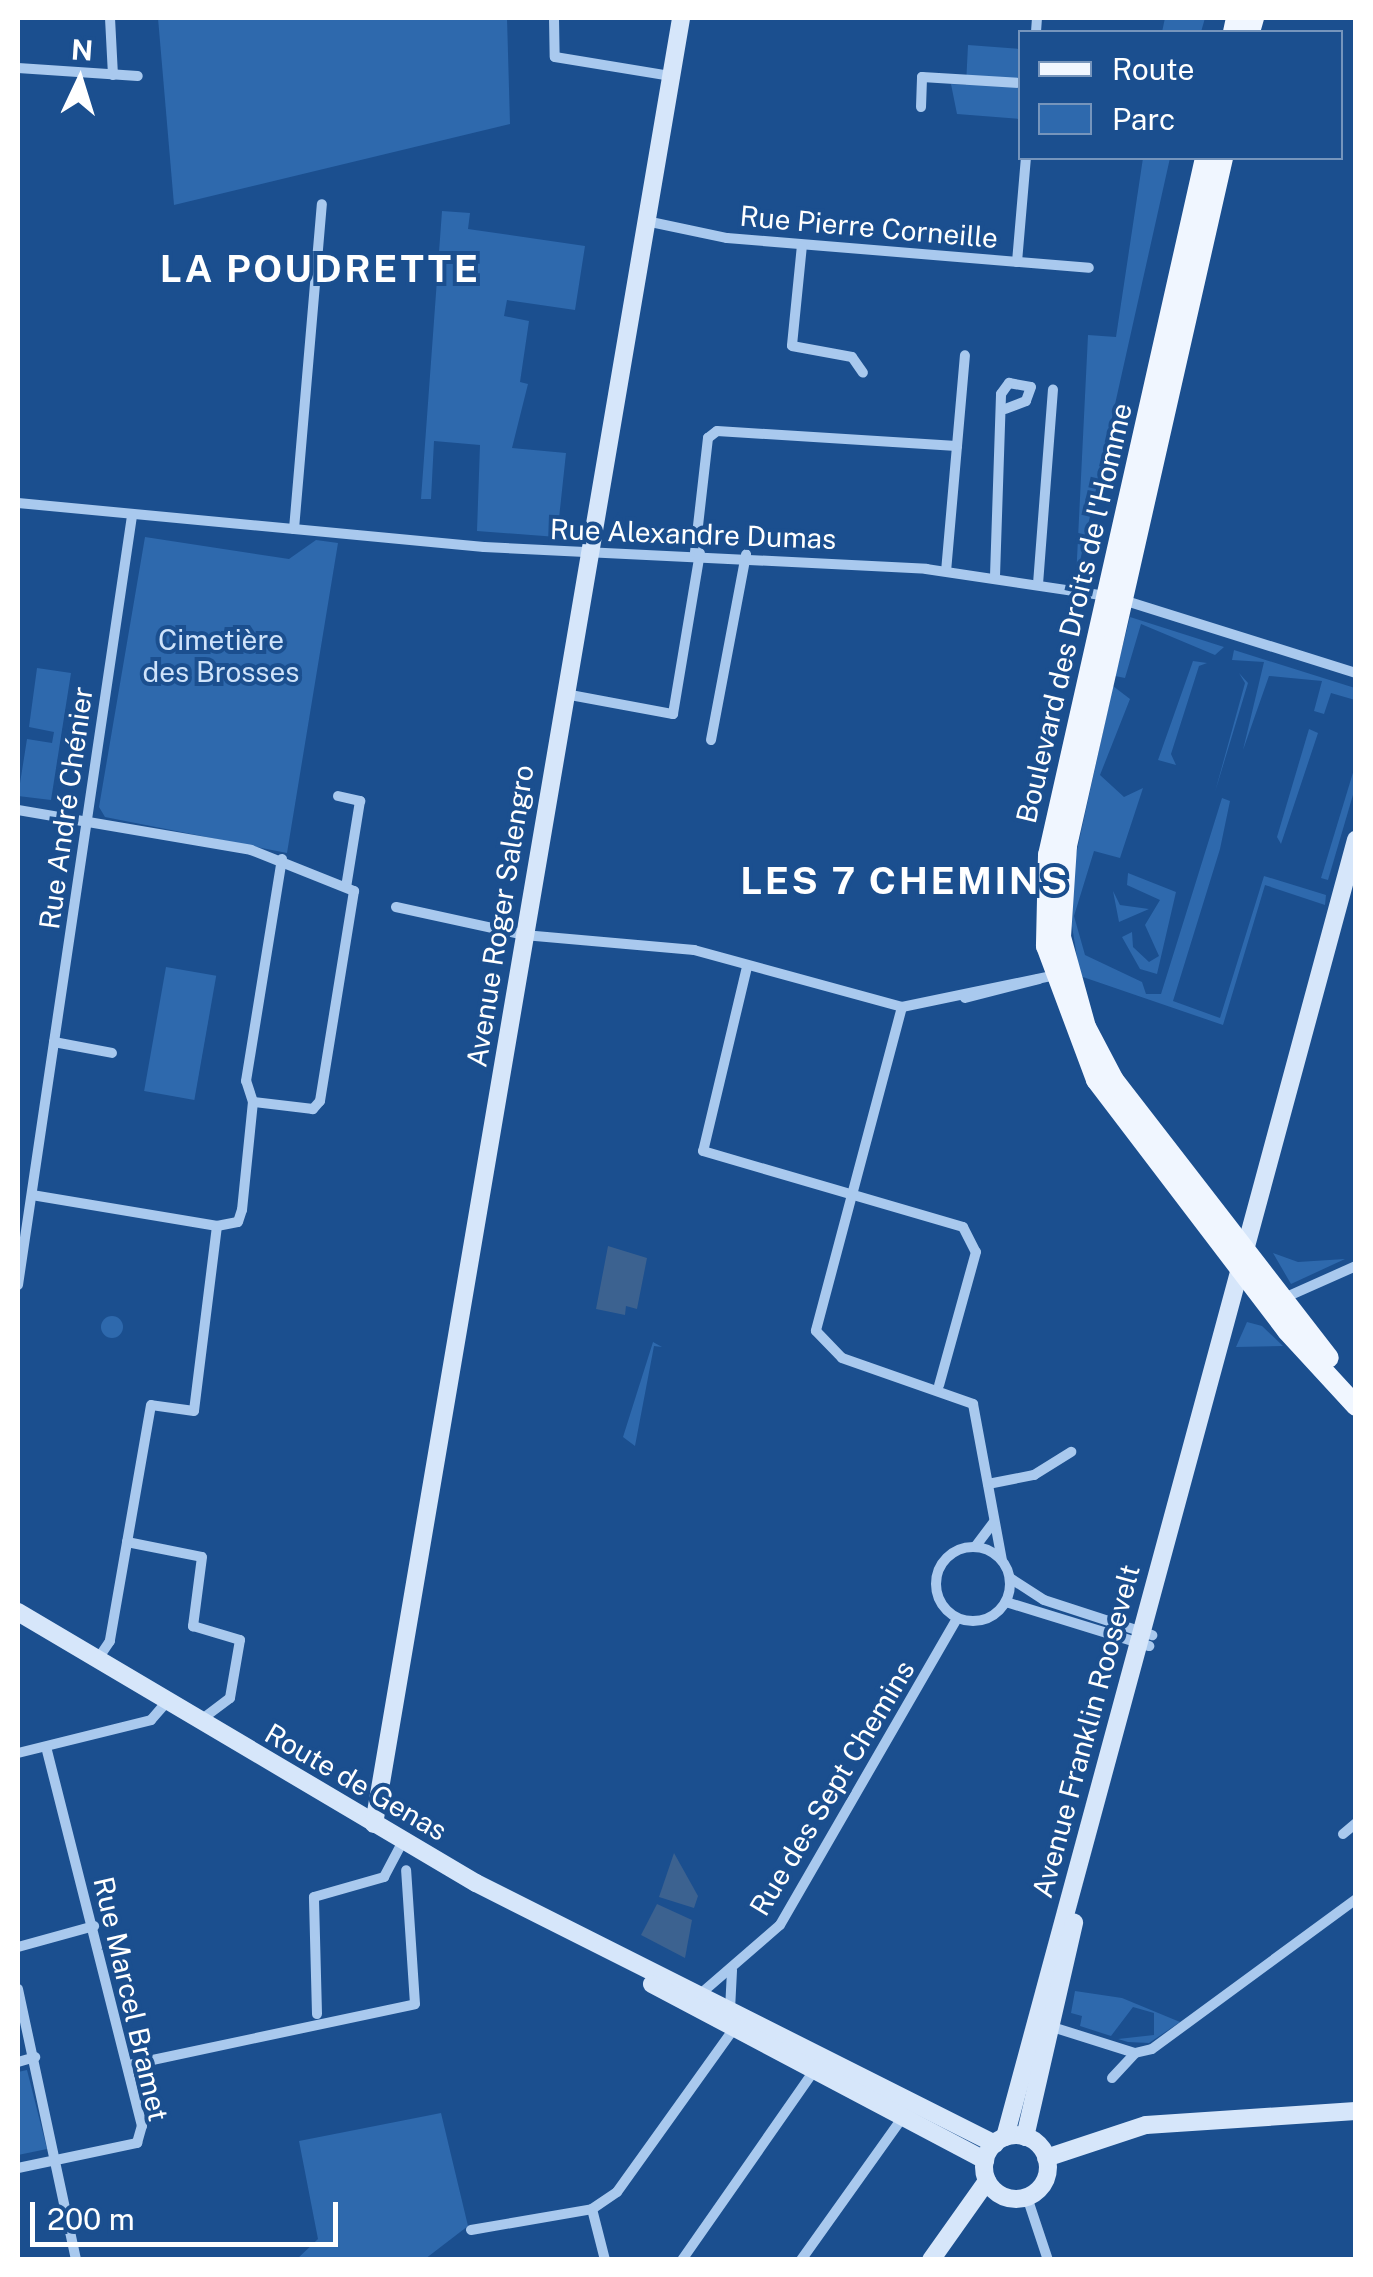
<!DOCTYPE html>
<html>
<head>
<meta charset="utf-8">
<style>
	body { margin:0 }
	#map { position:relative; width:1373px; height:2277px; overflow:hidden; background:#1b4f8f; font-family:"Public Sans",sans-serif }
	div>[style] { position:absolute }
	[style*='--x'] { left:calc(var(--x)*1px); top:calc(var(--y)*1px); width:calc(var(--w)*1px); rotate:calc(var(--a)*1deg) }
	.green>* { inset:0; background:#2e69ad; transform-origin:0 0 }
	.round { border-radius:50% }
	.water>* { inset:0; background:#3c6290 }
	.street>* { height:10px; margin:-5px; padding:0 5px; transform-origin:5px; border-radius:5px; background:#a9c9ee }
	.street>.ring { margin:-5px; padding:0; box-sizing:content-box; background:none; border:10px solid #a9c9ee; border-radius:50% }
	.secondary>* { height:18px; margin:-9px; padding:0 9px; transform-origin:9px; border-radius:9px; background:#d6e6fa }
	.secondary>.ring { margin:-9px; padding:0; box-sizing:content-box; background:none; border:18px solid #d6e6fa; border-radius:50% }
	.primary>* { height:20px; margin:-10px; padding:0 10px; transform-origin:10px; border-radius:10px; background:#f0f6ff }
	span { translate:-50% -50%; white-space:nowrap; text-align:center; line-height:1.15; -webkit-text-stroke:8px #1b4f8f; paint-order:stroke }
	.street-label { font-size:28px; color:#fff }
	.park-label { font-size:28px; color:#cfe3fa }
	.district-label { font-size:38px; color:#fff; font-weight:700; letter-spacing:2.5px }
	.frame { position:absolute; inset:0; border:20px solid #fff; pointer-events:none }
	.legend { position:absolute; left:1018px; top:30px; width:325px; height:130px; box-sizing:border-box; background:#1b4f8f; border:2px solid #7695bc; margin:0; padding:12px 18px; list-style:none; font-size:30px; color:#fff }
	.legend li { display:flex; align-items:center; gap:20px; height:50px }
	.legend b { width:50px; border:2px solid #7695bc }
	.north { position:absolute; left:30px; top:30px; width:100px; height:100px; -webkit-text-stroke:8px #1b4f8f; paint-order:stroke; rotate:4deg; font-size:28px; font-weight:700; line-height:40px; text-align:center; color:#fff }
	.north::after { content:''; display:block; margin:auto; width:35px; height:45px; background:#fff; clip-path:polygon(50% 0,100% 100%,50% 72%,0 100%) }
	.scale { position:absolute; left:30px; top:2202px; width:308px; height:45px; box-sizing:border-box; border:5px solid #fff; border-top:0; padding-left:12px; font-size:30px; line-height:35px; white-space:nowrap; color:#fff; -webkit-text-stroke:8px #1b4f8f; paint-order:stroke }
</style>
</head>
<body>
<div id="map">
	<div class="green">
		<i style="clip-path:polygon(158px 18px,507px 18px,510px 124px,174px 205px)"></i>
		<i style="clip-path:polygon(1165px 18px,1205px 18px,1201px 32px,1162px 32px)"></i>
		<i style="clip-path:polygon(968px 45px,1020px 49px,1020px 119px,957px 114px,951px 84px,966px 85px)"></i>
		<i style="clip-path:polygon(1143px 158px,1170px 158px,1076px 579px,1088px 335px,1116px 337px)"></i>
		<i style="clip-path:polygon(442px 211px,470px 213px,468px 229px,585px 246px,575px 310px,507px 300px,504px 316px,529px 321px,520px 382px,528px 384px,512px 448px,566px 453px,557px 537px,477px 531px,480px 445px,434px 441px,431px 499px,421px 499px)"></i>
		<i style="clip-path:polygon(145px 537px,289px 559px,316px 540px,338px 543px,287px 853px,105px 817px,99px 807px)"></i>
		<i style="clip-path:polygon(1130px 617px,1224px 647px,1215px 655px,1141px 624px,1125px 678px,1115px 676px)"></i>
		<i style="clip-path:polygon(1234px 650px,1355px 688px,1355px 700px,1331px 693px,1324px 714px,1314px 711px,1322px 681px,1269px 676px,1243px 750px,1264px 662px,1232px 660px)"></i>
		<i style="clip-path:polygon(1193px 661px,1207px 663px,1199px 666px,1171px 754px,1176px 765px,1158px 760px)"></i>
		<i style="clip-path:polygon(37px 668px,71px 673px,51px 800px,18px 796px,27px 739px,52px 743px,54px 732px,29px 727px)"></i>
		<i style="clip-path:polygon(1239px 673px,1248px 683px,1215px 792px,1245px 683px)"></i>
		<i style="clip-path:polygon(1113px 686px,1130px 699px,1100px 775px,1124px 797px,1143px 788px,1120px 858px,1094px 851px,1074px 916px,1085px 955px,1142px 982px,1146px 994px,1161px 994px,1222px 798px,1230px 801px,1220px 849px,1173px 1001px,1220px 1018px,1264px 876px,1326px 895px,1325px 905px,1265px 885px,1223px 1025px,1080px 976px,1072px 926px,1074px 864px)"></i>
		<i style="clip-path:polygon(1309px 729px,1318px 733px,1281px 844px,1277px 837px)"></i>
		<i style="clip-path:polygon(1355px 766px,1355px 788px,1328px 880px,1321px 878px)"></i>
		<i style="clip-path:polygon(1128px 873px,1176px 892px,1157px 974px,1140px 969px,1122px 937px,1132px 932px,1133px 947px,1149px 962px,1159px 956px,1145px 925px,1160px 900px,1127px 885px)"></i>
		<i style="clip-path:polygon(1113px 891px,1120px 905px,1149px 909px,1119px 922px)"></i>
		<i style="left:166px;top:967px;width:51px;height:126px;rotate:10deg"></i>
		<i style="clip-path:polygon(1273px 1253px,1298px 1262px,1345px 1259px,1291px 1284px)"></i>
		<i class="round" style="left:101px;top:1316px;width:22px;height:22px"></i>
		<i style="clip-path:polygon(1247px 1322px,1262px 1326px,1283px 1346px,1236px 1347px)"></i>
		<i style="clip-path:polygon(653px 1342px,662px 1347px,654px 1346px,635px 1446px,623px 1437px)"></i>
		<i style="clip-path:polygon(1075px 1991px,1122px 1998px,1180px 2022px,1149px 2043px,1128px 2042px,1118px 2039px,1154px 2035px,1154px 2013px,1133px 2007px,1111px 2036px,1080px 2026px,1082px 2016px,1071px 2013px)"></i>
		<i style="clip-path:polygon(27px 2070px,47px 2149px,18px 2155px,18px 2072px)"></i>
		<i style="clip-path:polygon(441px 2113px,468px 2226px,425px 2259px,296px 2260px,318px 2239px,299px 2141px)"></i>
	</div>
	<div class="water">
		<i style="clip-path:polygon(608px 1246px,647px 1258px,637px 1309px,626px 1306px,625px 1315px,596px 1309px)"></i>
		<i style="clip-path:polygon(674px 1853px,698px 1896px,694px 1908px,659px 1897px)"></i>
		<i style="clip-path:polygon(657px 1904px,692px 1920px,685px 1958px,641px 1935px)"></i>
	</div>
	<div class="street">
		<i style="--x:110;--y:18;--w:57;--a:87"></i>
		<i style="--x:554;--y:18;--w:39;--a:89"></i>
		<i style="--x:555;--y:57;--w:118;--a:9.3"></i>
		<i style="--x:1036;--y:32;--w:14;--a:-86"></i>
		<i style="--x:18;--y:68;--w:120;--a:3.8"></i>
		<i style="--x:921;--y:107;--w:30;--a:-88"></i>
		<i style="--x:922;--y:77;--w:99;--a:3.5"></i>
		<i style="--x:646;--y:221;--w:83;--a:11.9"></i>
		<i style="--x:727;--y:238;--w:363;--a:4.7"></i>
		<i style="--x:802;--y:245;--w:101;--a:95.7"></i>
		<i style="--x:792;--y:346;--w:61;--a:10.4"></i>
		<i style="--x:852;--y:357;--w:19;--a:55"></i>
		<i style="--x:1017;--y:262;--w:104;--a:-85.1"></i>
		<i style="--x:957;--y:446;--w:91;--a:-85"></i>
		<i style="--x:18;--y:503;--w:468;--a:5.4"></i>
		<i style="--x:484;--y:547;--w:443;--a:2.8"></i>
		<i style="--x:926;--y:569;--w:182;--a:8.5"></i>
		<i style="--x:294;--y:529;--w:326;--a:-85.1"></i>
		<i style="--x:695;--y:552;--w:115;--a:-83.5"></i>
		<i style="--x:708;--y:438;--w:11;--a:-38"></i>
		<i style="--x:717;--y:431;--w:240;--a:3.6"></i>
		<i style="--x:957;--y:446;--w:125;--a:95"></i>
		<i style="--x:995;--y:576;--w:182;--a:-88.1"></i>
		<i style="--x:1001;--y:394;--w:14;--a:-54"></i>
		<i style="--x:1009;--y:383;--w:22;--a:10"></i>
		<i style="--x:1031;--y:387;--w:15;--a:110"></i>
		<i style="--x:1026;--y:401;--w:22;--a:159"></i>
		<i style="--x:1038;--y:584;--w:195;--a:-85.6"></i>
		<i style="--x:1123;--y:600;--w:244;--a:17.4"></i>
		<i style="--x:565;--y:694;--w:110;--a:10.5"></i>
		<i style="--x:673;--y:714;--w:163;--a:-80.5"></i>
		<i style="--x:711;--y:740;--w:189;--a:-79.3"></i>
		<i style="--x:338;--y:796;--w:23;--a:13"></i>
		<i style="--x:360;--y:801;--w:87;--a:99.2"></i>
		<i style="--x:18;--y:810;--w:236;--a:9.7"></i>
		<i style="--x:251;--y:850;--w:111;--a:21.7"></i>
		<i style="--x:354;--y:891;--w:213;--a:99.2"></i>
		<i style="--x:320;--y:1101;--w:11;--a:131"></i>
		<i style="--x:313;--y:1109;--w:60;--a:-173.3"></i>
		<i style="--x:396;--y:907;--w:131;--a:12.3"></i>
		<i style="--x:524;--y:935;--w:171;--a:5"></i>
		<i style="--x:694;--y:950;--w:216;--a:15.3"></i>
		<i style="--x:902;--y:1007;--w:158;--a:-11.7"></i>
		<i style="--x:747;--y:967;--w:189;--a:103.4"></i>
		<i style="--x:703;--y:1151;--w:271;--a:16.3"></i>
		<i style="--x:963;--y:1227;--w:28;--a:63"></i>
		<i style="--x:976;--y:1252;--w:138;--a:105.5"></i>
		<i style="--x:965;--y:998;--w:76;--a:-14.4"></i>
		<i style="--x:902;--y:1007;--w:335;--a:104.9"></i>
		<i style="--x:816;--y:1331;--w:37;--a:46"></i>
		<i style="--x:842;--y:1358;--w:139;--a:19.3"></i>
		<i style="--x:973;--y:1404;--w:159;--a:79.5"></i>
		<i style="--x:54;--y:1042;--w:59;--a:10.7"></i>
		<i style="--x:32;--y:1195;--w:188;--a:9.5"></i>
		<i style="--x:217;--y:1226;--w:186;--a:97.1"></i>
		<i style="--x:194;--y:1411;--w:43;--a:-172.1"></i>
		<i style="--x:151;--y:1405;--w:240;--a:99.9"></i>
		<i style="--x:110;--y:1641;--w:23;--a:124"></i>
		<i style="--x:217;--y:1226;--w:21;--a:-11"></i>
		<i style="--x:238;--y:1222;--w:13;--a:-72"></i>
		<i style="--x:242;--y:1210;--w:109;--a:-84.2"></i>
		<i style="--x:253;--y:1102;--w:22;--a:-108"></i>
		<i style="--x:246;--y:1081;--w:225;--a:-80.8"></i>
		<i style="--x:18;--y:1285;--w:777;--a:-81.57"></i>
		<i style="--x:1284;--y:1298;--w:79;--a:-24"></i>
		<i style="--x:988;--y:1484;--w:47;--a:-11.1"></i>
		<i style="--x:1034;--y:1475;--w:44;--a:-31.9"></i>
		<i style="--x:127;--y:1542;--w:76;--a:11.3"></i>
		<i style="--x:202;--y:1557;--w:70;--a:97.4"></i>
		<i style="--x:193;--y:1626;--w:49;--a:16.6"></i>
		<i style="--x:240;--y:1640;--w:59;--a:99.8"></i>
		<i style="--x:230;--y:1698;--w:38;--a:143"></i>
		<i class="ring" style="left:936px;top:1547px;width:64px;height:64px"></i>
		<i style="--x:975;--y:1547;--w:31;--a:-53"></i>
		<i style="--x:1010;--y:1578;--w:40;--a:32.9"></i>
		<i style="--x:1044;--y:1600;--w:114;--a:18"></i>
		<i style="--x:1006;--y:1602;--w:150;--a:17.1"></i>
		<i style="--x:18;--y:1753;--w:137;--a:-13.9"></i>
		<i style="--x:151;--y:1720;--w:23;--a:-49"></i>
		<i style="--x:1343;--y:1834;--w:17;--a:-40"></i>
		<i style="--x:18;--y:1947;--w:79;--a:-15.4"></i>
		<i style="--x:18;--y:1989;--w:277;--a:77.9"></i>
		<i style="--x:698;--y:1996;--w:108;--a:-40.9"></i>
		<i style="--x:780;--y:1925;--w:354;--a:-60"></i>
		<i style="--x:730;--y:2010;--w:40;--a:-87.1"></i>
		<i style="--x:317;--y:2014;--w:117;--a:-91.5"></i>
		<i style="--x:314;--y:1897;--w:73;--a:-15.9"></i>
		<i style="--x:384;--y:1877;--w:41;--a:-62.2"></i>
		<i style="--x:1046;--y:2025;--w:93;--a:17.5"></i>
		<i style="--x:1135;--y:2053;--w:17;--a:-13"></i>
		<i style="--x:1152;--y:2049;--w:253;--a:-36.3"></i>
		<i style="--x:18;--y:2062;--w:18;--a:-16"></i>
		<i style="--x:129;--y:2065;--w:292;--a:-12"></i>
		<i style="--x:415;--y:2004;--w:134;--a:-93.8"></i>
		<i style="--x:1112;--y:2078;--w:34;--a:-47"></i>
		<i style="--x:18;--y:2168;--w:122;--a:-11.9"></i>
		<i style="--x:137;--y:2143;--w:18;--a:-74"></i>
		<i style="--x:142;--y:2126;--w:391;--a:-104.2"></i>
		<i style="--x:1027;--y:2197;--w:66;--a:71.6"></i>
		<i style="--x:592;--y:2209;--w:53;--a:75.7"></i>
		<i style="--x:471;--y:2230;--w:123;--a:-9.8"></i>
		<i style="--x:592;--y:2209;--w:30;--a:-34"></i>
		<i style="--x:617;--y:2192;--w:199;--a:-54.4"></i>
		<i style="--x:682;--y:2260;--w:233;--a:-55.1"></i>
		<i style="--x:801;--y:2260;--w:176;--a:-54.5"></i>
	</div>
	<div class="secondary">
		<i style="--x:18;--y:1612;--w:532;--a:30.61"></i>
		<i style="--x:476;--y:1883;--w:581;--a:26.7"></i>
		<i style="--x:374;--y:1824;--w:1832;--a:-80.35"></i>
		<i style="--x:652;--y:1984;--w:377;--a:27.9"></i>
		<i class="ring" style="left:984px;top:2135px;width:46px;height:46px"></i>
		<i style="--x:1005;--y:2137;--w:1344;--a:-74.86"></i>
		<i style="--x:1025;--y:2137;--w:220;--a:-77.1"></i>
		<i style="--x:1046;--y:2158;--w:105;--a:-18.3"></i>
		<i style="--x:1146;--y:2125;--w:210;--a:-3.8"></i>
		<i style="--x:931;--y:2260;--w:97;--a:-54.7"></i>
	</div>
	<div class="primary">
		<i style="--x:1233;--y:32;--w:14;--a:-78"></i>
		<i style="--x:1250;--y:32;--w:15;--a:-74"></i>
		<i style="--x:1205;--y:158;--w:714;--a:102.69"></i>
		<i style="--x:1048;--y:855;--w:91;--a:91.3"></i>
		<i style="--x:1046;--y:946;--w:143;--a:69.5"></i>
		<i style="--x:1096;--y:1080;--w:315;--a:52.7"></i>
		<i style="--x:1287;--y:1331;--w:102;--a:47.4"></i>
		<i style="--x:1223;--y:158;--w:705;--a:102.78"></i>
		<i style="--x:1067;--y:846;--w:91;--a:93.8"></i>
		<i style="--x:1061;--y:937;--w:93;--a:74.5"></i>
		<i style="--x:1086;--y:1027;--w:60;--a:62.2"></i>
		<i style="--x:1114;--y:1080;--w:351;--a:52.3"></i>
	</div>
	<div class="street-label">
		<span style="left:869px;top:227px;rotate:5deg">Rue Pierre Corneille</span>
		<span style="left:693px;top:534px;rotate:2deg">Rue Alexandre Dumas</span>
		<span style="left:1074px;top:613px;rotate:-77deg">Boulevard des Droits de l'Homme</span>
		<span style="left:66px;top:808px;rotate:-82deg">Rue André Chénier</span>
		<span style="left:500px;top:916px;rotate:-81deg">Avenue Roger Salengro</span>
		<span style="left:1086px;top:1731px;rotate:-75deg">Avenue Franklin Roosevelt</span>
		<span style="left:356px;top:1782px;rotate:30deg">Route de Genas</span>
		<span style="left:832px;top:1788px;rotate:-59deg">Rue des Sept Chemins</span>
		<span style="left:131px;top:1999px;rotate:77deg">Rue Marcel Bramet</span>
	</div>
	<div class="park-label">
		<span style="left:221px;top:656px">Cimetière<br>des Brosses</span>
	</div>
	<div class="district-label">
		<span style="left:320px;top:269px">LA POUDRETTE</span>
		<span style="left:905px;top:881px">LES 7 CHEMINS</span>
	</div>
	<div class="frame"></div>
	<ul class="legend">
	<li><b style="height:12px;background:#f0f6ff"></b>Route</li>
	<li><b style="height:28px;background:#2e69ad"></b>Parc</li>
	</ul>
	<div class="north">N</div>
	<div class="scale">200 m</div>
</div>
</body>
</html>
